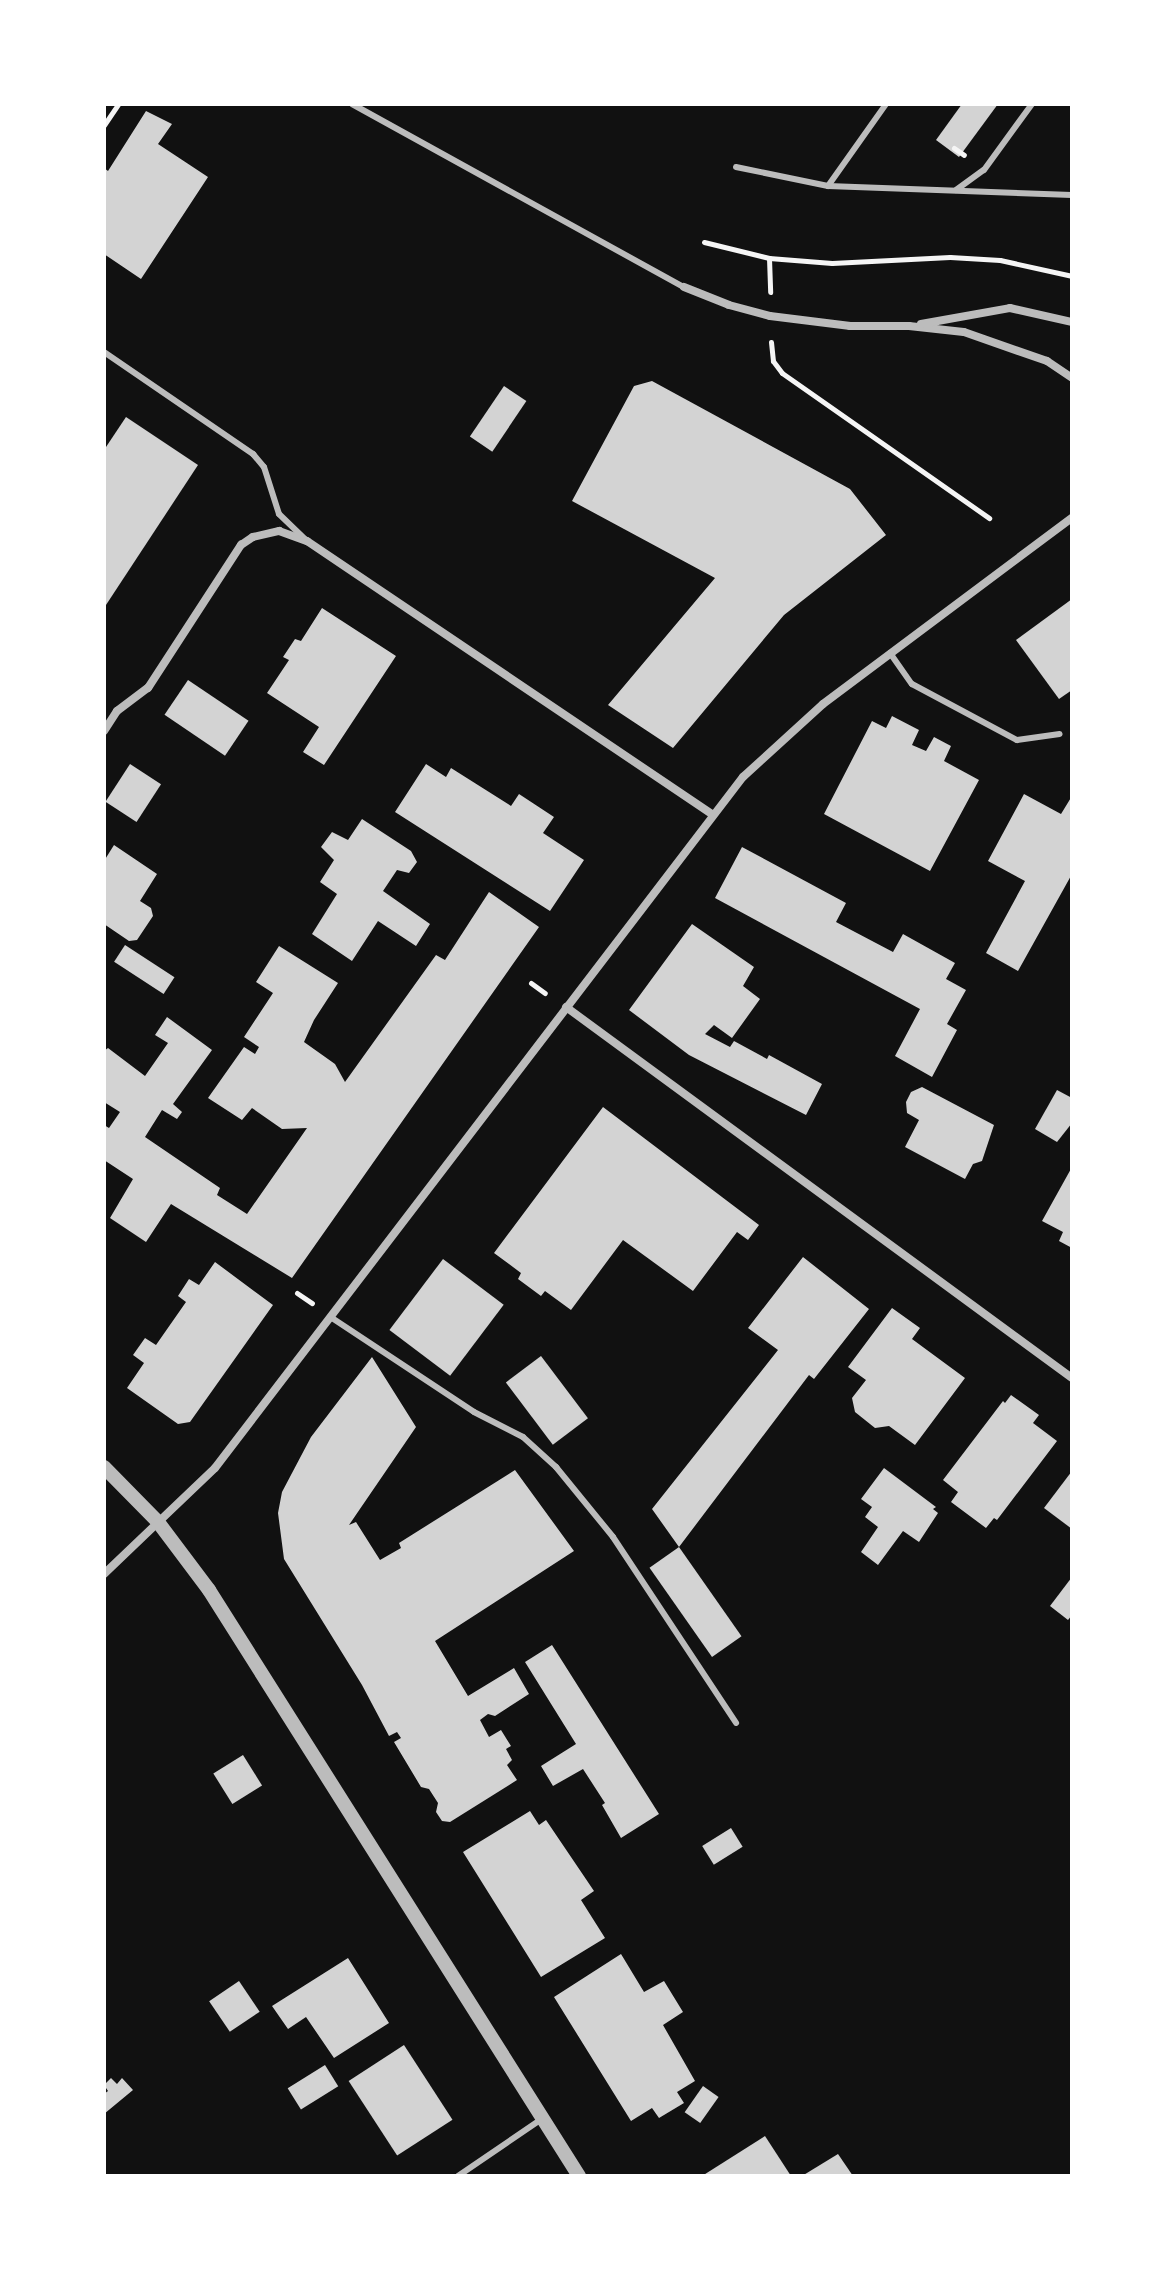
<!DOCTYPE html>
<html>
<head>
<meta charset="utf-8">
<style>
	body { margin:0 }
	#map { position:relative; width:1176px; height:2280px; overflow:hidden; background:#111; font-family:"Exo 2",sans-serif }
	div>[style] { position:absolute }
	[style*='--x'] { left:calc(var(--x)*1px); top:calc(var(--y)*1px); width:calc(var(--w)*1px); rotate:calc(var(--a)*1deg) }
	.building>* { inset:0; background:#d3d3d3; transform-origin:0 0 }
	.path>* { height:5px; margin:-2.5px; padding:0 2.5px; transform-origin:2.5px; border-radius:2.5px; background:#f5f5f5 }
	.service>* { height:6px; margin:-3px; padding:0 3px; transform-origin:3px; border-radius:3px; background:#bcbcbc }
	.minor>* { height:8px; margin:-4px; padding:0 4px; transform-origin:4px; border-radius:4px; background:#bcbcbc }
	.tertiary>* { height:14px; margin:-7px; padding:0 7px; transform-origin:7px; border-radius:7px; background:#bcbcbc }
	span { translate:-50% -50%; white-space:nowrap; text-align:center; line-height:1.15; -webkit-text-stroke:6px #fff; paint-order:stroke }
	.frame { position:absolute; inset:0; border:106px solid #fff; pointer-events:none }
</style>
</head>
<body>
<div id="map">
	<div class="building">
		<i style="clip-path:polygon(962px 104px,998px 104px,959px 157px,936px 140px)"></i>
		<i style="clip-path:polygon(146px 111px,172px 124px,158px 144px,208px 177px,141px 279px,104px 254px,104px 168px,108px 171px)"></i>
		<i style="clip-path:polygon(652px 381px,850px 489px,886px 535px,784px 615px,673px 748px,608px 705px,715px 578px,572px 501px,634px 386px)"></i>
		<i style="left:504px;top:386px;width:27px;height:61px;rotate:34deg"></i>
		<i style="clip-path:polygon(126px 417px,198px 465px,104px 608px,104px 450px)"></i>
		<i style="clip-path:polygon(1072px 599px,1072px 690px,1059px 699px,1016px 640px)"></i>
		<i style="clip-path:polygon(322px 608px,396px 656px,324px 765px,303px 752px,319px 727px,267px 693px,289px 660px,283px 657px,295px 639px,301px 641px)"></i>
		<i style="left:188px;top:680px;width:73px;height:42px;rotate:34deg"></i>
		<i style="clip-path:polygon(892px 716px,919px 730px,912px 745px,926px 751px,934px 737px,951px 746px,944px 761px,979px 780px,930px 871px,824px 814px,872px 721px,886px 728px)"></i>
		<i style="left:130px;top:764px;width:37px;height:45px;rotate:33deg"></i>
		<i style="clip-path:polygon(426px 764px,446px 777px,451px 768px,511px 806px,519px 794px,554px 817px,543px 833px,584px 860px,550px 911px,395px 812px)"></i>
		<i style="clip-path:polygon(1024px 794px,1061px 814px,1072px 796px,1072px 874px,1018px 971px,986px 953px,1025px 881px,988px 861px)"></i>
		<i style="clip-path:polygon(362px 819px,411px 851px,417px 862px,409px 873px,397px 870px,383px 891px,430px 924px,416px 946px,378px 921px,352px 961px,312px 934px,337px 894px,320px 882px,334px 860px,321px 847px,332px 832px,348px 840px)"></i>
		<i style="clip-path:polygon(114px 845px,157px 874px,140px 901px,151px 908px,153px 916px,137px 940px,129px 941px,104px 924px,104px 861px)"></i>
		<i style="clip-path:polygon(742px 847px,846px 903px,836px 922px,893px 952px,903px 934px,955px 963px,946px 979px,966px 990px,947px 1024px,957px 1030px,932px 1077px,895px 1056px,920px 1009px,715px 898px)"></i>
		<i style="clip-path:polygon(489px 892px,539px 927px,292px 1278px,171px 1204px,146px 1242px,110px 1218px,133px 1179px,104px 1160px,104px 1125px,109px 1128px,120px 1112px,104px 1102px,104px 1051px,108px 1048px,145px 1076px,168px 1043px,155px 1035px,167px 1017px,212px 1050px,173px 1104px,182px 1112px,177px 1119px,162px 1110px,145px 1137px,220px 1188px,217px 1195px,247px 1214px,307px 1128px,282px 1129px,252px 1108px,242px 1120px,208px 1098px,244px 1047px,255px 1054px,259px 1047px,244px 1037px,273px 993px,256px 982px,279px 946px,338px 983px,314px 1020px,304px 1042px,335px 1064px,345px 1082px,436px 955px,445px 960px)"></i>
		<i style="clip-path:polygon(692px 924px,754px 967px,743px 986px,760px 999px,732px 1038px,714px 1025px,705px 1034px,730px 1047px,734px 1041px,767px 1059px,769px 1055px,822px 1084px,806px 1115px,689px 1055px,629px 1010px)"></i>
		<i style="left:125px;top:945px;width:59px;height:20px;rotate:33deg"></i>
		<i style="clip-path:polygon(922px 1087px,994px 1125px,982px 1161px,973px 1164px,965px 1179px,905px 1147px,919px 1120px,907px 1113px,906px 1102px,911px 1092px)"></i>
		<i style="clip-path:polygon(1057px 1090px,1072px 1098px,1072px 1123px,1057px 1142px,1035px 1129px)"></i>
		<i style="clip-path:polygon(603px 1107px,759px 1225px,748px 1240px,737px 1232px,693px 1291px,623px 1240px,571px 1310px,545px 1291px,541px 1296px,518px 1279px,521px 1273px,494px 1253px)"></i>
		<i style="clip-path:polygon(1072px 1167px,1072px 1248px,1059px 1241px,1063px 1232px,1042px 1221px)"></i>
		<i style="clip-path:polygon(803px 1257px,869px 1309px,814px 1379px,809px 1375px,679px 1547px,652px 1509px,778px 1350px,748px 1328px)"></i>
		<i style="left:443px;top:1259px;width:76px;height:89px;rotate:37deg"></i>
		<i style="clip-path:polygon(215px 1262px,273px 1305px,190px 1422px,178px 1424px,127px 1388px,144px 1363px,133px 1355px,145px 1338px,156px 1345px,186px 1302px,178px 1296px,189px 1279px,199px 1285px)"></i>
		<i style="clip-path:polygon(892px 1308px,920px 1328px,912px 1339px,965px 1378px,915px 1445px,889px 1426px,875px 1428px,855px 1412px,852px 1398px,866px 1380px,848px 1367px)"></i>
		<i style="left:541px;top:1356px;width:78px;height:44px;rotate:53deg"></i>
		<i style="clip-path:polygon(372px 1357px,416px 1427px,349px 1525px,356px 1522px,380px 1560px,401px 1548px,399px 1543px,515px 1470px,574px 1551px,435px 1641px,468px 1696px,514px 1668px,529px 1694px,495px 1716px,488px 1714px,480px 1720px,489px 1737px,501px 1730px,511px 1746px,506px 1749px,512px 1760px,507px 1765px,517px 1780px,450px 1822px,442px 1821px,436px 1812px,438px 1803px,429px 1789px,421px 1787px,394px 1742px,401px 1738px,397px 1732px,389px 1736px,362px 1685px,284px 1559px,278px 1513px,282px 1492px,311px 1437px)"></i>
		<i style="clip-path:polygon(1011px 1395px,1039px 1415px,1033px 1423px,1057px 1441px,997px 1520px,994px 1518px,986px 1528px,951px 1502px,958px 1492px,943px 1480px,1003px 1401px,1005px 1403px)"></i>
		<i style="clip-path:polygon(884px 1468px,936px 1507px,933px 1509px,938px 1513px,919px 1542px,903px 1531px,878px 1565px,861px 1552px,878px 1527px,865px 1517px,872px 1507px,861px 1499px)"></i>
		<i style="clip-path:polygon(1072px 1471px,1072px 1529px,1044px 1508px)"></i>
		<i style="left:679px;top:1547px;width:109px;height:36px;rotate:55deg"></i>
		<i style="clip-path:polygon(1072px 1577px,1072px 1615px,1068px 1620px,1050px 1606px)"></i>
		<i style="clip-path:polygon(552px 1645px,659px 1814px,621px 1838px,602px 1805px,605px 1803px,583px 1769px,553px 1786px,541px 1766px,576px 1744px,525px 1662px)"></i>
		<i style="left:243px;top:1755px;width:36px;height:35px;rotate:58deg"></i>
		<i style="clip-path:polygon(530px 1811px,539px 1825px,546px 1820px,594px 1891px,581px 1900px,605px 1938px,541px 1977px,463px 1852px)"></i>
		<i style="left:731px;top:1828px;width:22px;height:34px;rotate:58deg"></i>
		<i style="clip-path:polygon(621px 1954px,644px 1992px,664px 1981px,683px 2012px,663px 2025px,695px 2081px,677px 2092px,684px 2103px,659px 2118px,652px 2108px,631px 2121px,554px 1997px)"></i>
		<i style="clip-path:polygon(348px 1958px,389px 2023px,334px 2058px,306px 2017px,288px 2029px,272px 2006px)"></i>
		<i style="left:239px;top:1981px;width:37px;height:36px;rotate:56deg"></i>
		<i style="left:404px;top:2045px;width:89px;height:66px;rotate:57deg"></i>
		<i style="left:325px;top:2065px;width:25px;height:44px;rotate:58deg"></i>
		<i style="clip-path:polygon(111px 2078px,117px 2084px,122px 2078px,133px 2090px,104px 2114px,104px 2094px,108px 2091px,104px 2085px)"></i>
		<i style="left:703px;top:2086px;width:19px;height:32px;rotate:35deg"></i>
		<i style="clip-path:polygon(765px 2136px,791px 2176px,702px 2176px)"></i>
		<i style="clip-path:polygon(838px 2154px,853px 2176px,802px 2176px)"></i>
	</div>
	<div class="path">
		<i style="--x:104;--y:125;--w:25;--a:-56"></i>
		<i style="--x:954;--y:148;--w:12;--a:35"></i>
		<i style="--x:704;--y:242;--w:67;--a:13.8"></i>
		<i style="--x:769;--y:258;--w:63;--a:4.5"></i>
		<i style="--x:832;--y:263;--w:118;--a:-2.9"></i>
		<i style="--x:950;--y:257;--w:50;--a:3.4"></i>
		<i style="--x:1000;--y:260;--w:74;--a:12.5"></i>
		<i style="--x:769;--y:258;--w:34;--a:88"></i>
		<i style="--x:771;--y:342;--w:19;--a:84"></i>
		<i style="--x:773;--y:361;--w:15;--a:53"></i>
		<i style="--x:782;--y:373;--w:253;--a:35"></i>
		<i style="--x:531;--y:983;--w:17;--a:36"></i>
		<i style="--x:297;--y:1293;--w:18;--a:34"></i>
	</div>
	<div class="service">
		<i style="--x:352;--y:104;--w:379;--a:28.9"></i>
		<i style="--x:736;--y:167;--w:94;--a:11.7"></i>
		<i style="--x:828;--y:186;--w:244;--a:2.1"></i>
		<i style="--x:828;--y:186;--w:100;--a:-54.7"></i>
		<i style="--x:956;--y:190;--w:34;--a:-36"></i>
		<i style="--x:984;--y:170;--w:82;--a:-54"></i>
		<i style="--x:104;--y:352;--w:181;--a:34.4"></i>
		<i style="--x:253;--y:454;--w:17;--a:50"></i>
		<i style="--x:264;--y:467;--w:49;--a:72.3"></i>
		<i style="--x:279;--y:514;--w:37;--a:44"></i>
		<i style="--x:890;--y:653;--w:38;--a:55"></i>
		<i style="--x:912;--y:684;--w:119;--a:28.1"></i>
		<i style="--x:1017;--y:740;--w:43;--a:-7.9"></i>
		<i style="--x:332;--y:1318;--w:170;--a:33.5"></i>
		<i style="--x:474;--y:1412;--w:55;--a:27"></i>
		<i style="--x:523;--y:1437;--w:45;--a:42.3"></i>
		<i style="--x:556;--y:1467;--w:90;--a:50.8"></i>
		<i style="--x:613;--y:1537;--w:223;--a:56.5"></i>
		<i style="--x:458;--y:2176;--w:103;--a:-34.3"></i>
	</div>
	<div class="minor">
		<i style="--x:684;--y:287;--w:48;--a:21.8"></i>
		<i style="--x:729;--y:305;--w:42;--a:15"></i>
		<i style="--x:770;--y:316;--w:81;--a:7.1"></i>
		<i style="--x:850;--y:326;--w:59;--a:0"></i>
		<i style="--x:909;--y:326;--w:55;--a:6.2"></i>
		<i style="--x:964;--y:332;--w:88;--a:19.3"></i>
		<i style="--x:1047;--y:361;--w:30;--a:34"></i>
		<i style="--x:921;--y:324;--w:90;--a:-10.2"></i>
		<i style="--x:1010;--y:308;--w:64;--a:12.7"></i>
		<i style="--x:104;--y:731;--w:24;--a:-57"></i>
		<i style="--x:117;--y:711;--w:39;--a:-37"></i>
		<i style="--x:148;--y:688;--w:171;--a:-57"></i>
		<i style="--x:241;--y:545;--w:14;--a:-34"></i>
		<i style="--x:253;--y:537;--w:27;--a:-13"></i>
		<i style="--x:279;--y:531;--w:30;--a:20"></i>
		<i style="--x:307;--y:541;--w:488;--a:34"></i>
		<i style="--x:566;--y:1007;--w:627;--a:36.25"></i>
		<i style="--x:104;--y:1574;--w:153;--a:-43.7"></i>
		<i style="--x:215;--y:1468;--w:870;--a:-52.62"></i>
		<i style="--x:743;--y:777;--w:108;--a:-42.4"></i>
		<i style="--x:823;--y:704;--w:311;--a:-36.8"></i>
	</div>
	<div class="tertiary">
		<i style="--x:104;--y:1467;--w:77;--a:45.5"></i>
		<i style="--x:158;--y:1522;--w:85;--a:53.1"></i>
		<i style="--x:209;--y:1590;--w:693;--a:57.73"></i>
	</div>
	<div class="frame"></div>
</div>
</body>
</html>
